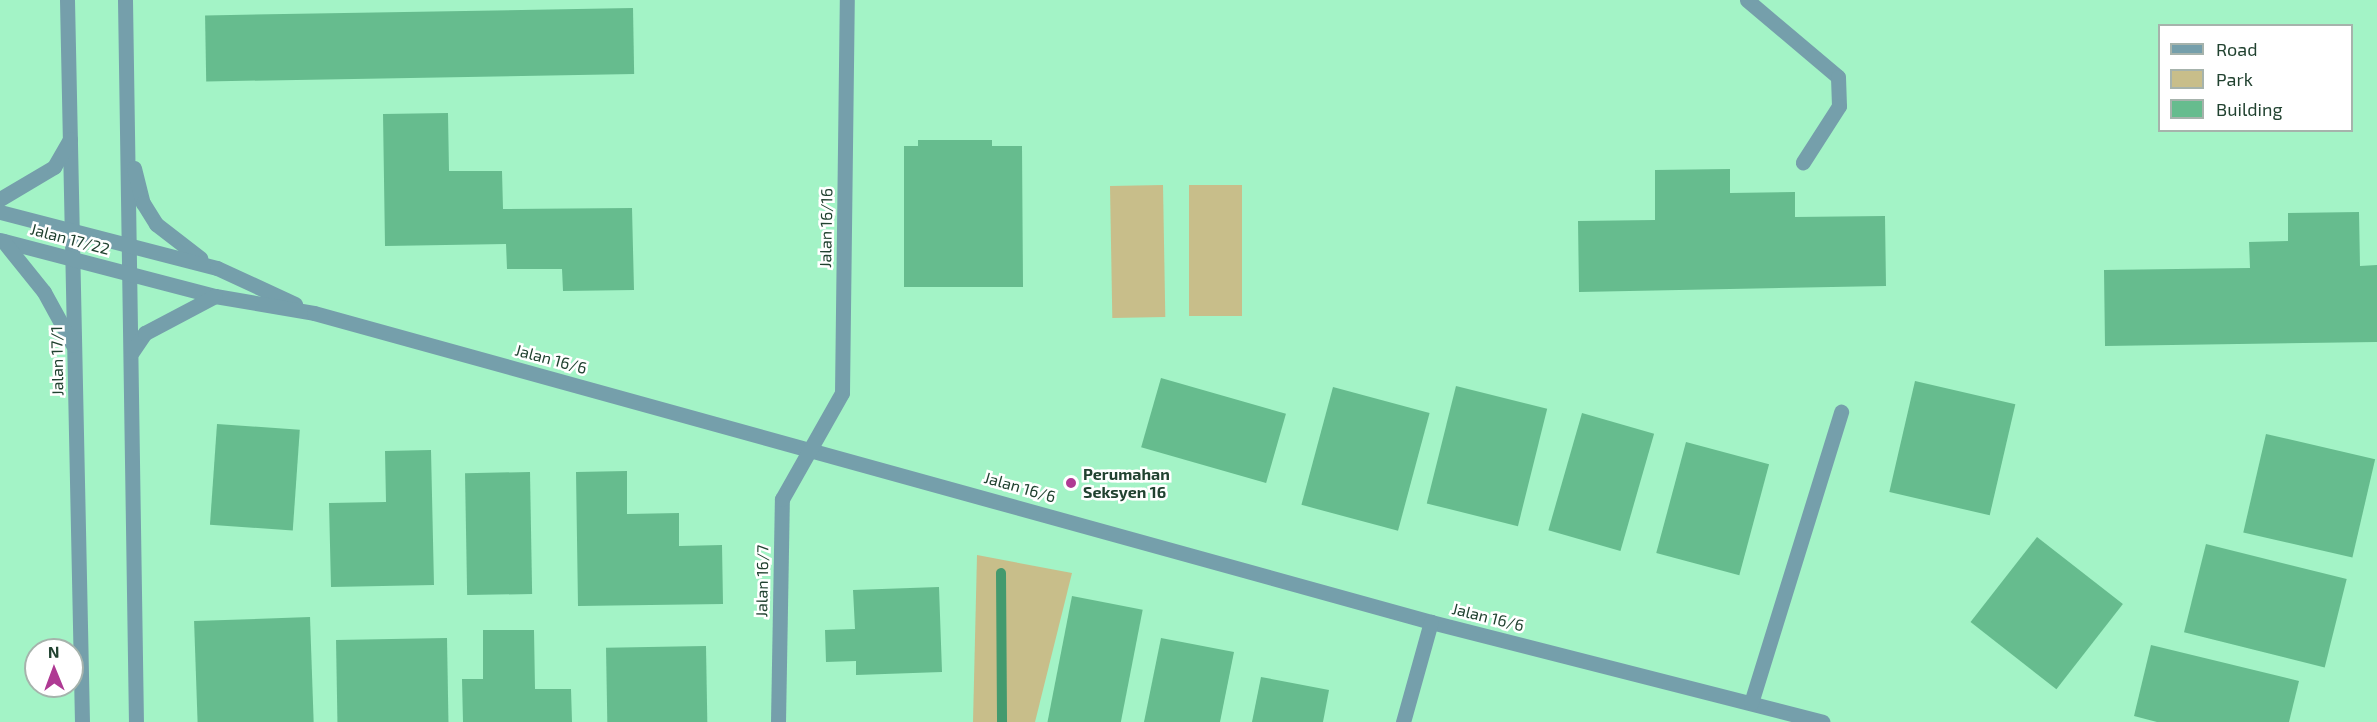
<!DOCTYPE html>
<html>
<head>
<meta charset="utf-8">
<style>
	body { margin:0 }
	#map { position:relative; width:2377px; height:722px; overflow:hidden; background:#a3f3c6; font-family:"Exo 2",sans-serif }
	div>[style] { position:absolute }
	[style*='--x'] { left:calc(var(--x)*1px); top:calc(var(--y)*1px); width:calc(var(--w)*1px); rotate:calc(var(--a)*1deg) }
	.green>* { inset:0; background:#c8be8a; transform-origin:0 0 }
	.stream>* { height:10px; margin:-5px; padding:0 5px; transform-origin:5px; border-radius:5px; background:#439a6e }
	.building>* { inset:0; background:#66bc8e; transform-origin:0 0 }
	.minor>* { height:15px; margin:-7.5px; padding:0 7.5px; transform-origin:7.5px; border-radius:7.5px; background:#759fab }
	.dots>* { width:16px; height:16px; translate:-50% -50%; box-sizing:border-box; border:3px solid #fff; border-radius:50% }
	span { translate:-50% -50%; white-space:nowrap; text-align:center; line-height:1.15; -webkit-text-stroke:5px #fff; paint-order:stroke }
	.street-label { font-size:16px; color:#214230 }
	.poi-label { font-size:16px; color:#214230; font-weight:700 }
	.left { translate:0 -50%; text-align:left }
	.legend { position:absolute; left:2158px; top:24px; width:195px; height:108px; box-sizing:border-box; background:#fff; border:2px solid #a6b3ac; margin:0; padding:8px 10px; list-style:none; font-size:18px; color:#214230 }
	.legend li { display:flex; align-items:center; gap:12px; height:30px }
	.legend b { width:30px; border:2px solid #a6b3ac }
	.north { position:absolute; left:24px; top:638px; width:60px; height:60px; box-sizing:border-box; background:#fff; border:2px solid #a6b3ac; border-radius:50%; rotate:359deg; font-size:16px; font-weight:700; line-height:24px; text-align:center; color:#214230 }
	.north::after { content:''; display:block; margin:auto; width:21px; height:27px; background:#af3a93; clip-path:polygon(50% 0,100% 100%,50% 72%,0 100%) }
</style>
</head>
<body>
<div id="map">
	<div class="green">
		<i style="left:1163px;top:185px;width:132px;height:53px;rotate:89deg"></i>
		<i style="left:1189px;top:185px;width:53px;height:131px"></i>
		<i style="clip-path:polygon(977px 555px,1072px 573px,1035px 722px,973px 722px)"></i>
	</div>
	<div class="stream">
		<i style="--x:1001;--y:573;--w:149;--a:89.6"></i>
	</div>
	<div class="building">
		<i style="left:633px;top:8px;width:66px;height:428px;rotate:89deg"></i>
		<i style="clip-path:polygon(448px 113px,449px 171px,502px 171px,503px 209px,632px 208px,634px 290px,563px 291px,562px 269px,507px 269px,506px 244px,385px 246px,383px 114px)"></i>
		<i style="clip-path:polygon(918px 140px,992px 140px,992px 146px,1022px 146px,1023px 287px,904px 287px,904px 146px,918px 146px)"></i>
		<i style="clip-path:polygon(1730px 169px,1730px 193px,1795px 192px,1795px 217px,1885px 216px,1886px 286px,1579px 292px,1578px 221px,1655px 220px,1655px 170px)"></i>
		<i style="clip-path:polygon(2359px 212px,2360px 266px,2377px 265px,2377px 342px,2105px 346px,2104px 270px,2250px 268px,2249px 242px,2288px 241px,2288px 213px)"></i>
		<i style="left:1161px;top:378px;width:130px;height:72px;rotate:16deg"></i>
		<i style="left:1915px;top:381px;width:103px;height:114px;rotate:13deg"></i>
		<i style="left:1456px;top:386px;width:94px;height:121px;rotate:14deg"></i>
		<i style="left:1333px;top:387px;width:100px;height:122px;rotate:15deg"></i>
		<i style="left:1582px;top:413px;width:75px;height:122px;rotate:16deg"></i>
		<i style="left:217px;top:424px;width:83px;height:101px;rotate:4deg"></i>
		<i style="left:2266px;top:434px;width:112px;height:101px;rotate:13deg"></i>
		<i style="left:1686px;top:442px;width:86px;height:115px;rotate:15deg"></i>
		<i style="clip-path:polygon(431px 450px,434px 585px,331px 587px,329px 503px,386px 502px,385px 451px)"></i>
		<i style="clip-path:polygon(627px 471px,627px 514px,679px 513px,679px 546px,722px 545px,723px 604px,578px 606px,576px 472px)"></i>
		<i style="left:530px;top:472px;width:122px;height:65px;rotate:89deg"></i>
		<i style="left:2037px;top:537px;width:109px;height:108px;rotate:38deg"></i>
		<i style="left:2206px;top:544px;width:145px;height:91px;rotate:14deg"></i>
		<i style="clip-path:polygon(939px 587px,942px 672px,856px 675px,856px 661px,826px 662px,825px 630px,855px 629px,853px 590px)"></i>
		<i style="left:1072px;top:596px;width:72px;height:129px;rotate:11deg"></i>
		<i style="left:310px;top:617px;width:105px;height:116px;rotate:88deg"></i>
		<i style="clip-path:polygon(483px 630px,534px 630px,535px 689px,571px 689px,572px 722px,463px 722px,462px 679px,483px 679px)"></i>
		<i style="left:447px;top:638px;width:84px;height:111px;rotate:89deg"></i>
		<i style="clip-path:polygon(1161px 638px,1234px 652px,1220px 722px,1144px 722px)"></i>
		<i style="clip-path:polygon(2151px 645px,2299px 681px,2289px 722px,2157px 722px,2134px 716px)"></i>
		<i style="left:706px;top:646px;width:76px;height:100px;rotate:89deg"></i>
		<i style="clip-path:polygon(1261px 677px,1329px 690px,1323px 722px,1252px 722px)"></i>
	</div>
	<div class="minor">
		<i style="--x:67;--y:0;--w:722;--a:88.81"></i>
		<i style="--x:125;--y:0;--w:722;--a:89.13"></i>
		<i style="--x:1747;--y:0;--w:119;--a:40.2"></i>
		<i style="--x:1838;--y:77;--w:29;--a:88"></i>
		<i style="--x:1839;--y:106;--w:67;--a:122.7"></i>
		<i style="--x:134;--y:168;--w:36;--a:76"></i>
		<i style="--x:143;--y:203;--w:25;--a:58"></i>
		<i style="--x:156;--y:224;--w:56;--a:37.7"></i>
		<i style="--x:0;--y:199;--w:63;--a:-30.7"></i>
		<i style="--x:54;--y:167;--w:32;--a:-60"></i>
		<i style="--x:0;--y:212;--w:224;--a:14.5"></i>
		<i style="--x:217;--y:268;--w:86;--a:24.8"></i>
		<i style="--x:0;--y:240;--w:222;--a:14.6"></i>
		<i style="--x:215;--y:296;--w:100;--a:9.7"></i>
		<i style="--x:314;--y:313;--w:1159;--a:15.46"></i>
		<i style="--x:1431;--y:622;--w:404;--a:14.3"></i>
		<i style="--x:3;--y:241;--w:65;--a:51.2"></i>
		<i style="--x:44;--y:292;--w:60;--a:61.3"></i>
		<i style="--x:132;--y:352;--w:23;--a:-56"></i>
		<i style="--x:145;--y:333;--w:79;--a:-27.9"></i>
		<i style="--x:1751;--y:703;--w:305;--a:-72.8"></i>
		<i style="--x:778;--y:722;--w:223;--a:-89"></i>
		<i style="--x:782;--y:499;--w:122;--a:-60.5"></i>
		<i style="--x:842;--y:393;--w:393;--a:-89.3"></i>
		<i style="--x:1403;--y:722;--w:104;--a:-74.4"></i>
	</div>
	<div class="dots">
		<i style="left:1071px;top:483px;background:#af3a93"></i>
	</div>
	<div class="street-label">
		<span style="left:826px;top:228px;rotate:-89deg">Jalan 16/16</span>
		<span style="left:70px;top:239px;rotate:15deg">Jalan 17/22</span>
		<span style="left:551px;top:359px;rotate:15deg">Jalan 16/6</span>
		<span style="left:57px;top:361px;rotate:-91deg">Jalan 17/1</span>
		<span style="left:1020px;top:487px;rotate:16deg">Jalan 16/6</span>
		<span style="left:762px;top:581px;rotate:-89deg">Jalan 16/7</span>
		<span style="left:1488px;top:617px;rotate:14deg">Jalan 16/6</span>
	</div>
	<div class="poi-label">
		<span class="left" style="left:1083px;top:483px">Perumahan<br>Seksyen 16</span>
	</div>
	<ul class="legend">
	<li><b style="height:8px;background:#759fab"></b>Road</li>
	<li><b style="height:16px;background:#c8be8a"></b>Park</li>
	<li><b style="height:16px;background:#66bc8e"></b>Building</li>
	</ul>
	<div class="north">N</div>
</div>
</body>
</html>
